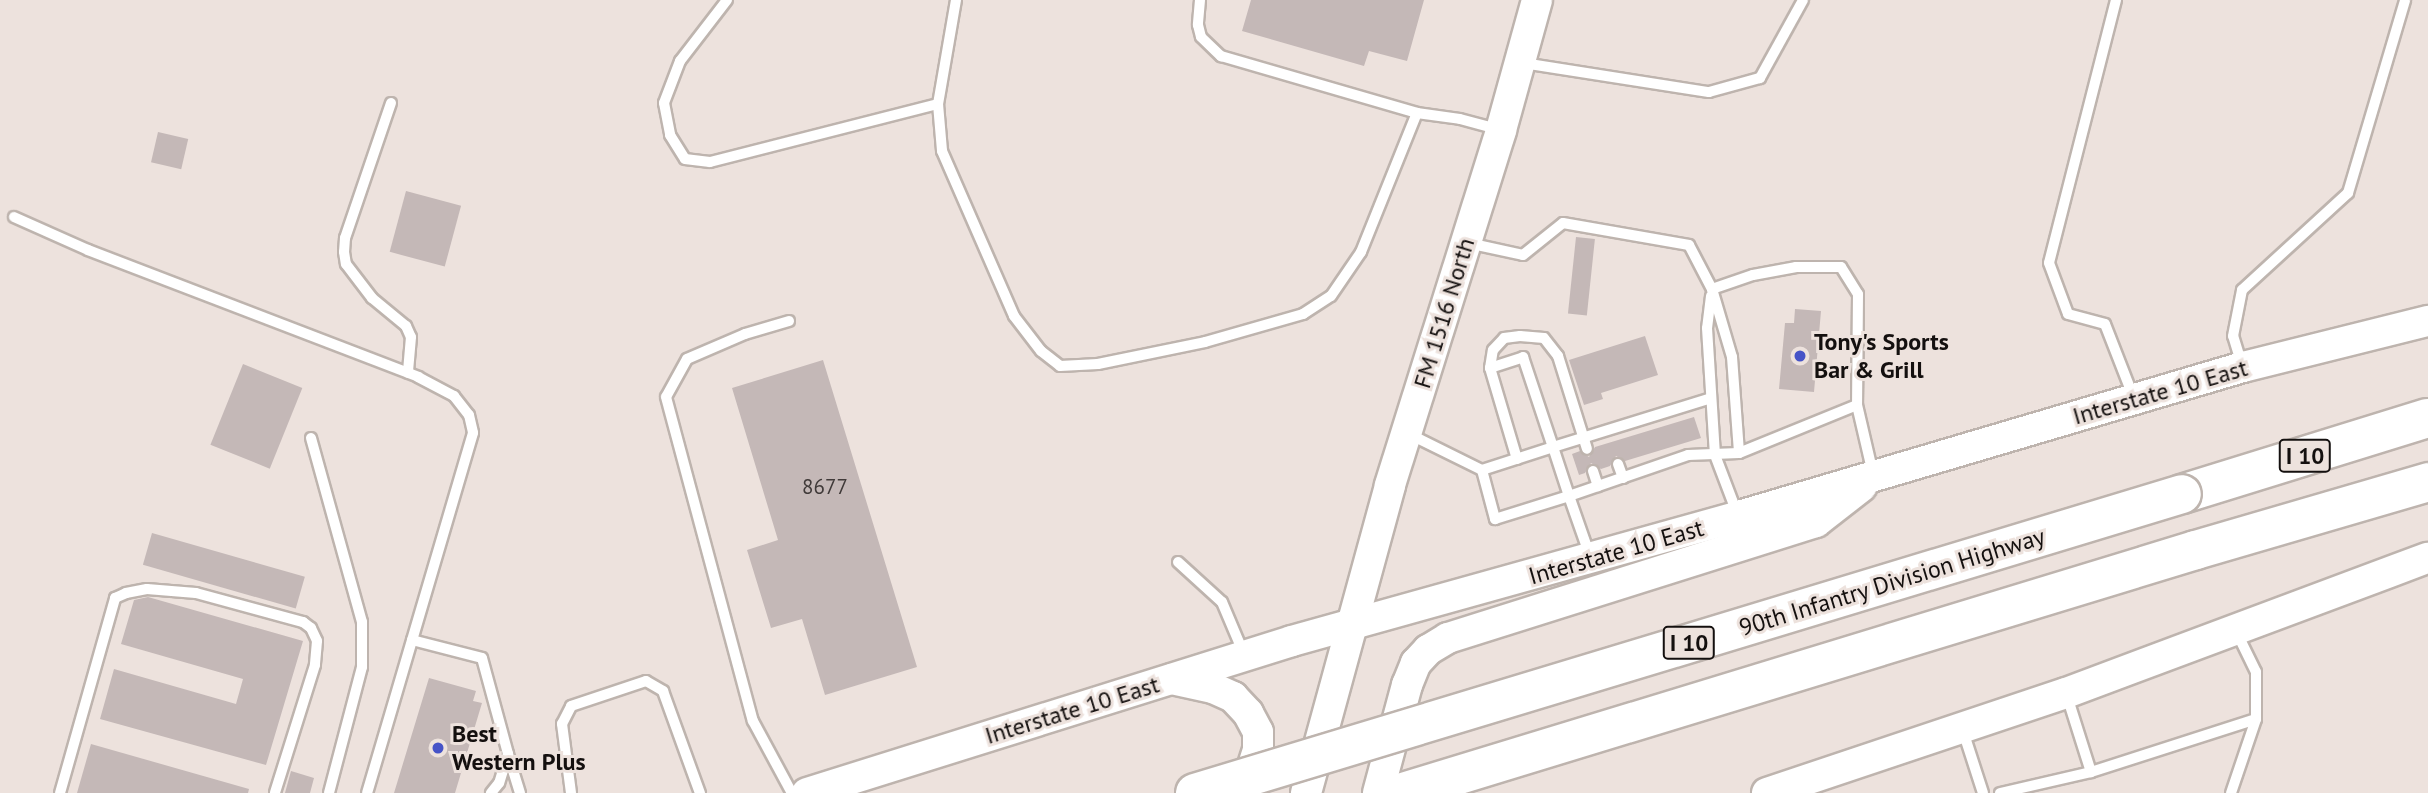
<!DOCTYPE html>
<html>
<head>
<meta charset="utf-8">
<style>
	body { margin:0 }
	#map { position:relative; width:2428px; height:793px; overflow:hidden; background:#ede2dd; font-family:"PT Sans",sans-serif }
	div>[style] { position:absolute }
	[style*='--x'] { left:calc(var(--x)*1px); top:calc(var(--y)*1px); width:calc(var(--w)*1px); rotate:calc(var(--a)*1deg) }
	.building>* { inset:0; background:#c4b8b7; transform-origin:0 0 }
	.roads { filter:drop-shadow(2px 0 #beb4ae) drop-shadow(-2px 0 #beb4ae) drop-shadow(0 2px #beb4ae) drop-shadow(0 -2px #beb4ae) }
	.service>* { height:10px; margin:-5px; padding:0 5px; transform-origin:5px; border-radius:5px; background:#fff }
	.secondary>* { height:30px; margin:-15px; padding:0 15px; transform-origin:15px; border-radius:15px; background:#fff }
	.motorway>* { height:38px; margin:-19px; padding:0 19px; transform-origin:19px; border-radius:19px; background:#fff }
	.bridges { filter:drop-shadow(2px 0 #beb4ae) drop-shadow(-2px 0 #beb4ae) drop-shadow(0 2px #beb4ae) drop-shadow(0 -2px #beb4ae) }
	.motorway-bridge>* { height:38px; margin:-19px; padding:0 19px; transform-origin:19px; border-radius:19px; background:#fff }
	.dots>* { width:19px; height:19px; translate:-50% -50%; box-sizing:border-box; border:4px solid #ede2dd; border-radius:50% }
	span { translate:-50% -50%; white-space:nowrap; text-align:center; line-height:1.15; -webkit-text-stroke:6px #ede2dd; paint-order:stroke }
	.number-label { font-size:21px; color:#403a39 }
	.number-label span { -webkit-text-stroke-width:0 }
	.shield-label span { padding:2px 5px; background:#ede2dd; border:2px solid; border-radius:5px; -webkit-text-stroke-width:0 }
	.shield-label { font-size:23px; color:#14100f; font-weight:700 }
	.street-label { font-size:24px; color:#14100f }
	.poi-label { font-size:24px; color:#14100f; font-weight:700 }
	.left { translate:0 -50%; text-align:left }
</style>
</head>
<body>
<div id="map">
	<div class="building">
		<i style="clip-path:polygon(1251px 0,1424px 0,1407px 61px,1369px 51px,1364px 66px,1242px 31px)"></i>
		<i style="left:158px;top:132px;width:31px;height:31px;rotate:13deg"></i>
		<i style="left:406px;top:191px;width:57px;height:63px;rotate:15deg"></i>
		<i style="left:1576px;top:237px;width:19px;height:77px;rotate:6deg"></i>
		<i style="clip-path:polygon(1795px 309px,1821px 311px,1814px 392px,1779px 389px,1785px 323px,1794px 323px)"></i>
		<i style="clip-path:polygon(1645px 336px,1658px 375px,1601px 393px,1603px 399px,1584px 405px,1569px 360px)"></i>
		<i style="clip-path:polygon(823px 360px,917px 667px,825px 695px,802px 619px,771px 628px,747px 550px,778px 540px,732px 388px)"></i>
		<i style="left:243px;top:364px;width:64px;height:87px;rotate:22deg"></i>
		<i style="clip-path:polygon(1694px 417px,1701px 438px,1625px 461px,1616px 456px,1610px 466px,1601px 469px,1591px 463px,1585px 473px,1579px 475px,1572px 454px,1580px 451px,1589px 457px,1595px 447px)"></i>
		<i style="left:152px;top:533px;width:159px;height:33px;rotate:16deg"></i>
		<i style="clip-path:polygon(148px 597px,303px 641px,266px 765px,100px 719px,114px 669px,236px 704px,243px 679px,121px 644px,134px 600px)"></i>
		<i style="clip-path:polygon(429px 678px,476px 691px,473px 701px,482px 703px,455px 793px,394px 793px)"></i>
		<i style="clip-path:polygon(91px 744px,249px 789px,248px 793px,77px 793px)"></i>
		<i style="clip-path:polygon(291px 771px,314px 778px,310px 793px,285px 793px)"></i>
	</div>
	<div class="roads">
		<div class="service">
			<i style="--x:727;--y:0;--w:77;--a:127.6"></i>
			<i style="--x:680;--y:61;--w:45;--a:110.9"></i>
			<i style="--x:664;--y:103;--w:33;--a:79"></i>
			<i style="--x:670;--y:135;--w:28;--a:58"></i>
			<i style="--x:685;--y:159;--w:25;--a:7"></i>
			<i style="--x:710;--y:162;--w:235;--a:-14.3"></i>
			<i style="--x:956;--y:0;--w:106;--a:99.8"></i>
			<i style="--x:938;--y:104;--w:47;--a:85.1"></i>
			<i style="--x:942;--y:151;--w:180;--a:66.4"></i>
			<i style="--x:1014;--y:316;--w:44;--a:52.4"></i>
			<i style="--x:1041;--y:351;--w:24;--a:38"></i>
			<i style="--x:1060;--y:366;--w:38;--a:-3"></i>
			<i style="--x:1098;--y:364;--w:109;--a:-11.6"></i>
			<i style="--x:1205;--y:342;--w:102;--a:-15.9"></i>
			<i style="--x:1303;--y:314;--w:33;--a:-33"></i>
			<i style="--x:1331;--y:296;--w:53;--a:-55.7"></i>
			<i style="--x:1361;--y:252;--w:150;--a:-68.1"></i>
			<i style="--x:1200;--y:0;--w:25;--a:95"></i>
			<i style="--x:1198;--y:25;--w:12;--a:76"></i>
			<i style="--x:1201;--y:37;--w:28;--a:44"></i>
			<i style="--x:1221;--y:56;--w:204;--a:16.2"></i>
			<i style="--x:1417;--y:113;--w:43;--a:7.9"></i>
			<i style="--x:1460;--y:119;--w:39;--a:15"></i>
			<i style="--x:2116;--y:0;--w:271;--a:104.3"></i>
			<i style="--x:2049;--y:263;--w:54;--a:69.6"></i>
			<i style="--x:2068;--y:314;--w:38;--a:15"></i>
			<i style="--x:2105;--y:324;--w:77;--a:68.7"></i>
			<i style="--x:1523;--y:63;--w:188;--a:8.9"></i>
			<i style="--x:1709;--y:92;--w:53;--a:-15.4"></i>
			<i style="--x:1760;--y:78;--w:89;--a:-61.1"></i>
			<i style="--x:391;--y:103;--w:143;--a:108.8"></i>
			<i style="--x:345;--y:238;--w:14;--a:94"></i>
			<i style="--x:344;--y:252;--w:12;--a:81"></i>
			<i style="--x:346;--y:264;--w:43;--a:52.6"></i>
			<i style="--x:372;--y:298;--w:44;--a:39.5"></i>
			<i style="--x:406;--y:326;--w:12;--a:66"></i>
			<i style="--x:411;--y:337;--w:36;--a:95"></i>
			<i style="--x:14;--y:217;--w:81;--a:24"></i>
			<i style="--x:88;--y:250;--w:354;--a:21"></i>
			<i style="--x:418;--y:377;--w:41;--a:27.8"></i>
			<i style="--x:454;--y:396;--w:24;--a:52"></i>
			<i style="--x:469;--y:415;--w:18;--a:77"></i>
			<i style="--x:473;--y:433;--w:375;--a:106.4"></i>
			<i style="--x:1468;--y:243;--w:56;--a:12.3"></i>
			<i style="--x:1523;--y:255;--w:51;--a:-38.7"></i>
			<i style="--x:1563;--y:223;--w:128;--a:9.9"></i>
			<i style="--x:1689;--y:245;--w:50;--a:62.4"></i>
			<i style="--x:1712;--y:289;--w:71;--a:73.6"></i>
			<i style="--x:1732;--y:357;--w:96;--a:85.8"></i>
			<i style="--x:1712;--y:289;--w:43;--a:-18.9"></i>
			<i style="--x:1753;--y:275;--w:44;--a:-10.5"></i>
			<i style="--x:1796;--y:267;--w:45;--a:0"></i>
			<i style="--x:1841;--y:267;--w:32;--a:58"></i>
			<i style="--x:1858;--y:294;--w:111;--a:90.5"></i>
			<i style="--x:1711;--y:296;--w:32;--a:97"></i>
			<i style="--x:1707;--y:328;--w:127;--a:86.4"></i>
			<i style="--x:1715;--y:455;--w:62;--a:69.2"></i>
			<i style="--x:789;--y:321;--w:46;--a:163.5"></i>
			<i style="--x:745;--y:334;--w:63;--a:156.7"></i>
			<i style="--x:687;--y:359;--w:43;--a:118.9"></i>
			<i style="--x:666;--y:397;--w:335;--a:75"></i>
			<i style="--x:753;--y:721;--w:82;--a:61.6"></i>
			<i style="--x:2242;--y:365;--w:30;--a:-107"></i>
			<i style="--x:2233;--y:336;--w:47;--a:-78.9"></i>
			<i style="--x:2242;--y:290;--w:144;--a:-42.5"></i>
			<i style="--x:2348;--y:193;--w:201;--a:-73.5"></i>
			<i style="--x:1490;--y:368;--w:18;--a:-81"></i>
			<i style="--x:1493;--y:350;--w:16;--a:-47"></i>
			<i style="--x:1504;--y:338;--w:16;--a:-7"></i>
			<i style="--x:1520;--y:336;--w:24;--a:5"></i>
			<i style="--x:1544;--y:338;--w:23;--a:52"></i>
			<i style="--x:1558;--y:356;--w:97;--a:72.7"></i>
			<i style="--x:1409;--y:434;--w:81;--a:26.3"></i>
			<i style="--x:1482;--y:470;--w:51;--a:75.1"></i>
			<i style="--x:1495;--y:519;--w:77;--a:-17.3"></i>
			<i style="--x:1569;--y:496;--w:64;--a:70.7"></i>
			<i style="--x:311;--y:438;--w:191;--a:74.5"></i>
			<i style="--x:362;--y:622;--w:45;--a:90"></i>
			<i style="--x:362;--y:667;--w:130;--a:104.7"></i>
			<i style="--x:1517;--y:459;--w:95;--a:-106.5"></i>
			<i style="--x:1490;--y:368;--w:35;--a:-18"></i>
			<i style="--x:1523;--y:357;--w:95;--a:71.6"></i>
			<i style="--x:1553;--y:447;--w:165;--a:-17.2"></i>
			<i style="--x:1618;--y:464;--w:15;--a:70"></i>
			<i style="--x:1482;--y:470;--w:75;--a:-17.9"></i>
			<i style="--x:1553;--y:447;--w:52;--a:71.9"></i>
			<i style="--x:1569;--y:496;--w:126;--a:-19"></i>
			<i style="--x:1688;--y:455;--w:51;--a:-2.2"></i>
			<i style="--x:1739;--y:453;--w:127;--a:-22.1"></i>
			<i style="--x:1857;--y:405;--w:71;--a:76.9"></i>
			<i style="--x:1593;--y:471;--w:16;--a:72"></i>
			<i style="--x:1178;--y:562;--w:59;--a:42.3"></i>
			<i style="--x:1222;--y:602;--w:56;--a:67.1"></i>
			<i style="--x:412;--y:640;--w:72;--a:14.4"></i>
			<i style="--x:482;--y:658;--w:99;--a:74.8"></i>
			<i style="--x:508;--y:754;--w:30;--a:107"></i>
			<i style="--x:499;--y:783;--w:13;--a:129"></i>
			<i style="--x:2067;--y:696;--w:80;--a:72.5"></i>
			<i style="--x:2091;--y:772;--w:173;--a:-17.8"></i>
			<i style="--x:1963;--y:731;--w:65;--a:72.1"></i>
			<i style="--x:508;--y:754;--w:41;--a:72.9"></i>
			<i style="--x:60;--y:793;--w:203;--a:-74.2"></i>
			<i style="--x:115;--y:598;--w:12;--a:-24"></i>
			<i style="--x:126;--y:593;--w:21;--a:-11"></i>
			<i style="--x:147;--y:589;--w:49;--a:4.7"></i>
			<i style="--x:196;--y:593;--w:111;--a:15.2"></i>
			<i style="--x:303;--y:622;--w:10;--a:37"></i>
			<i style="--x:311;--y:628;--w:14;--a:65"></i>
			<i style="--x:317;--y:641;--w:24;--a:95"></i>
			<i style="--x:315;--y:665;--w:134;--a:107.4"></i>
			<i style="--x:571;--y:793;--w:70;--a:-97.4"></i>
			<i style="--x:562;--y:724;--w:20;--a:-63"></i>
			<i style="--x:571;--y:706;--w:79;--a:-18.4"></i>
			<i style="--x:646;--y:681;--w:20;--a:30"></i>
			<i style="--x:663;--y:691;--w:109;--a:70.1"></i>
			<i style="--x:2000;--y:793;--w:93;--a:-13"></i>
			<i style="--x:2231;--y:793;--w:78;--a:-71.3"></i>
			<i style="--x:2256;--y:719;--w:47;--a:-90"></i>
			<i style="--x:2256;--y:672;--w:43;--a:-116"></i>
		</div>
		<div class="secondary">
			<i style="--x:1172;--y:679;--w:42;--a:12.4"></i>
			<i style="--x:1213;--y:688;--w:22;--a:24"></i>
			<i style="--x:1233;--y:697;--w:22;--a:47"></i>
			<i style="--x:1248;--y:713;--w:21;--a:62"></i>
			<i style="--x:1258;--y:732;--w:18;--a:90"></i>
			<i style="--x:1258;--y:750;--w:45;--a:108"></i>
			<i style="--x:807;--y:793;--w:508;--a:-17.4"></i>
			<i style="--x:1292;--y:641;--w:464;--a:-15.6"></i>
			<i style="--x:1739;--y:516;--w:526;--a:-16.47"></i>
			<i style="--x:2243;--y:367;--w:191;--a:-14"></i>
			<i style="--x:1306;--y:793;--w:319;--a:-74.7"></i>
			<i style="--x:1390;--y:485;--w:372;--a:-72.6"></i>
			<i style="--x:1501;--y:130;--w:135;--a:-74.5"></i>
			<i style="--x:1378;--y:793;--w:112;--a:-75"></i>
			<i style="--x:1407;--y:685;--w:24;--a:-68"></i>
			<i style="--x:1416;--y:663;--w:18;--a:-47"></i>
			<i style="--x:1428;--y:650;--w:23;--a:-31"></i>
			<i style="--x:1448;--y:638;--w:386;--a:-17.5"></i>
			<i style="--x:1816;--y:522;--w:58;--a:-38"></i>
			<i style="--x:1767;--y:793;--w:315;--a:-18.5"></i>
			<i style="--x:2066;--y:693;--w:386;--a:-20.5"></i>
		</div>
		<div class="motorway">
			<i style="--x:2182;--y:494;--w:257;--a:-17.2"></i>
			<i style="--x:1400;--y:793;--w:832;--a:-16.98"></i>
			<i style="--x:2196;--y:550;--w:242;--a:-16.3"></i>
		</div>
	</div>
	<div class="bridges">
		<div class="motorway-bridge">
			<i style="--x:1195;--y:793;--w:1031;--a:-16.85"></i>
		</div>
	</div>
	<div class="dots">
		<i style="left:1800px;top:356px;background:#4653c7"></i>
		<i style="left:438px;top:748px;background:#4653c7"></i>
	</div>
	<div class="number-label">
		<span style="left:825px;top:487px">8677</span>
	</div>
	<div class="shield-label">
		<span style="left:2305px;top:456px">I 10</span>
		<span style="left:1689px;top:643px">I 10</span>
	</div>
	<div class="street-label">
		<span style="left:1444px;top:313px;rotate:-73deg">FM 1516 North</span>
		<span style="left:2160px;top:392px;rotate:-16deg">Interstate 10 East</span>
		<span style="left:1616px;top:552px;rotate:-16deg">Interstate 10 East</span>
		<span style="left:1892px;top:582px;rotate:-17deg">90th Infantry Division Highway</span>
		<span style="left:1072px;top:710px;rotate:-17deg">Interstate 10 East</span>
	</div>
	<div class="poi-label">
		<span class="left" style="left:1814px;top:356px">Tony's Sports<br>Bar &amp; Grill</span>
		<span class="left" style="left:452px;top:748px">Best<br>Western Plus</span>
	</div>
</div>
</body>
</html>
